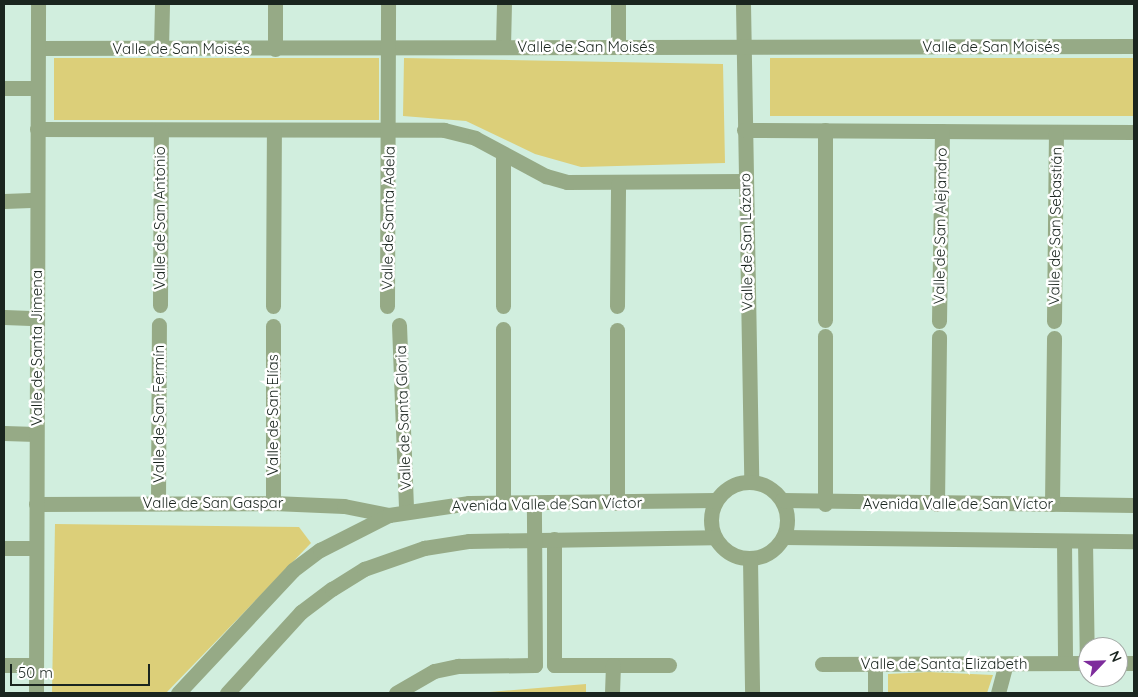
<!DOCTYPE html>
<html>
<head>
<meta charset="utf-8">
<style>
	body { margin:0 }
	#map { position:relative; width:1138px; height:697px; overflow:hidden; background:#d1eede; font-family:Quicksand,sans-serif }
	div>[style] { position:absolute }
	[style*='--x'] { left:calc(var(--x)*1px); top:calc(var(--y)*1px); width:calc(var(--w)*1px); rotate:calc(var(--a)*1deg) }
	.green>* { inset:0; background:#dccf79; transform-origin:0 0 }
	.minor>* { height:15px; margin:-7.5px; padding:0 7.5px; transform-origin:7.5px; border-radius:7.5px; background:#96aa86 }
	.minor>.ring { margin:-7.5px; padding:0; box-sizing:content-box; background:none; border:15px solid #96aa86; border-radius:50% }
	span { translate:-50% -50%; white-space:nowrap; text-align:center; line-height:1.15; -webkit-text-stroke:5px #fff; paint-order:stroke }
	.street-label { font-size:15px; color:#1a251f }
	.frame { position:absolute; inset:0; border:5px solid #1a251f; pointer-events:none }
	.north { position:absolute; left:1078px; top:637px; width:50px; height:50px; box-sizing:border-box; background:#fff; border:1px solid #a3a8a5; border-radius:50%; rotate:66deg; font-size:14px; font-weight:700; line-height:20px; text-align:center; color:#1a251f }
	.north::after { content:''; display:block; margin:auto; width:18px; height:22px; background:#7e2c9c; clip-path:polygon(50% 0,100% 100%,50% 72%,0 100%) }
	.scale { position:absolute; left:10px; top:664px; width:140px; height:22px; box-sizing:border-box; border:2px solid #1a251f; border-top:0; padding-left:6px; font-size:15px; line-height:18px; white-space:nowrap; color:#1a251f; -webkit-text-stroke:4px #fff; paint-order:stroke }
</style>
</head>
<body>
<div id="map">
	<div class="green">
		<i style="left:379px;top:58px;width:62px;height:325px;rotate:90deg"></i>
		<i style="clip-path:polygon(404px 58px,723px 64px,725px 163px,581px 167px,535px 154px,466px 121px,403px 116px)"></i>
		<i style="left:1134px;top:58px;width:58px;height:364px;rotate:90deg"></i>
		<i style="clip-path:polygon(55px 524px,299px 527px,311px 543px,166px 693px,52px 693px)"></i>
		<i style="clip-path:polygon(929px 672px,993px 675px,987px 693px,888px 693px,888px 674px)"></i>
		<i style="clip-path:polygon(586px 684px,586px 693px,478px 693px)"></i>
	</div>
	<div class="minor">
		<i style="--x:743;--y:4;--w:477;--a:89"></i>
		<i style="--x:503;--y:47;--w:43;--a:-88.7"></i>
		<i style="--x:618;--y:47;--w:43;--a:-90"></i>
		<i style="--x:38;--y:48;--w:1096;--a:-0.1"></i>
		<i style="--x:161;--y:49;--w:45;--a:-88.7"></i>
		<i style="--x:275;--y:49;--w:45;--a:-90"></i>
		<i style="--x:4;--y:88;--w:33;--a:0"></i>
		<i style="--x:37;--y:129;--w:407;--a:0.1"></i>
		<i style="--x:444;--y:130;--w:32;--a:14"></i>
		<i style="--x:475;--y:138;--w:81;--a:28.2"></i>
		<i style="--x:546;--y:176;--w:22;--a:16"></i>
		<i style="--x:567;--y:182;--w:177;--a:-0.3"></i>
		<i style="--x:744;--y:130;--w:390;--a:0.3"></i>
		<i style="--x:503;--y:154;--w:152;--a:90"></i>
		<i style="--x:4;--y:201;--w:33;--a:-2"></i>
		<i style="--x:160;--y:305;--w:175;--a:-89.7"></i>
		<i style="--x:273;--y:306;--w:175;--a:-89.7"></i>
		<i style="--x:387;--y:306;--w:302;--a:-89.8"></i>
		<i style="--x:617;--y:306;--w:122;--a:-89.5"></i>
		<i style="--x:4;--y:317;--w:33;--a:2"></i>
		<i style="--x:825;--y:320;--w:190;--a:-90"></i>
		<i style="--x:939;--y:321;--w:190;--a:-89.1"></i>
		<i style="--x:1054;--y:321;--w:189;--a:-89.4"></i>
		<i style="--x:399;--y:325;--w:186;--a:87.8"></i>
		<i style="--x:503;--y:329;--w:174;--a:90"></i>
		<i style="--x:4;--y:433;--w:32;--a:2"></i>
		<i class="ring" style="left:711px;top:482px;width:61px;height:61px"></i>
		<i style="--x:782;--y:500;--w:352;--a:0.8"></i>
		<i style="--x:158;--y:503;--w:178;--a:-89.7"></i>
		<i style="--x:273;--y:503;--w:177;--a:-90"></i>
		<i style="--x:617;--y:503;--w:173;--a:-90"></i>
		<i style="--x:36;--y:504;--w:237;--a:-0.2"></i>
		<i style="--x:273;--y:503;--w:71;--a:2.4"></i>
		<i style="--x:344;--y:506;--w:46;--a:11.3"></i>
		<i style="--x:825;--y:504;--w:168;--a:-90"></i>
		<i style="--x:937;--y:504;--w:167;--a:-89.3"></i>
		<i style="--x:1052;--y:504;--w:166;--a:-89.3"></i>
		<i style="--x:784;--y:537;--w:350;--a:0.7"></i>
		<i style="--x:554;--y:539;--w:126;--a:90"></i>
		<i style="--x:554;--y:665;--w:115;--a:0"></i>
		<i style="--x:1064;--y:541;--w:122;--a:89.5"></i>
		<i style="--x:1085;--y:541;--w:122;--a:89.1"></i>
		<i style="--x:4;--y:548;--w:32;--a:0"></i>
		<i style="--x:750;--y:559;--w:134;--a:89.1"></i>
		<i style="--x:1118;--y:663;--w:16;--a:0"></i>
		<i style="--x:822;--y:664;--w:266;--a:-0.2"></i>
		<i style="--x:4;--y:665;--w:32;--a:0"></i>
		<i style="--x:36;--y:693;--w:689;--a:-89.83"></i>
		<i style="--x:178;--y:693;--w:168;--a:-46.9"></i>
		<i style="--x:293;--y:570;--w:34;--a:-37"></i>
		<i style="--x:320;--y:550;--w:77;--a:-26.9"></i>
		<i style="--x:389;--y:515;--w:81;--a:-8.5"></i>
		<i style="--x:469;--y:503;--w:247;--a:-0.7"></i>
		<i style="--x:227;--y:693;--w:110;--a:-47.6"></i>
		<i style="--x:301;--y:612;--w:39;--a:-37"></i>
		<i style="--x:332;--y:589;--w:38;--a:-32"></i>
		<i style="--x:364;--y:569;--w:64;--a:-19.3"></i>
		<i style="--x:424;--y:548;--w:46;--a:-8.8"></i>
		<i style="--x:469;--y:541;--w:245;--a:-0.9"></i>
		<i style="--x:396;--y:693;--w:44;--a:-30.1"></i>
		<i style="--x:434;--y:671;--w:25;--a:-12"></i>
		<i style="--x:458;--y:666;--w:77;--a:-0.7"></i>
		<i style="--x:535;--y:665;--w:162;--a:-90.4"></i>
		<i style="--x:612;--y:693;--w:28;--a:-88"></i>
		<i style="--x:875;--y:693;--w:29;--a:-90"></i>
		<i style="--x:998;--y:693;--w:30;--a:-75"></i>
	</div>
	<div class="street-label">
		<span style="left:586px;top:47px">Valle de San Moisés</span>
		<span style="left:991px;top:47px">Valle de San Moisés</span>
		<span style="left:181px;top:49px">Valle de San Moisés</span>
		<span style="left:160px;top:218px;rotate:-90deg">Valle de San Antonio</span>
		<span style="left:388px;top:218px;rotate:-89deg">Valle de Santa Adela</span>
		<span style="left:940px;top:226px;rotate:-89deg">Valle de San Alejandro</span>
		<span style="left:1055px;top:226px;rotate:-89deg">Valle de San Sebastián</span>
		<span style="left:746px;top:242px;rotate:-91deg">Valle de San Lázaro</span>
		<span style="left:37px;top:348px;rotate:-90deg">Valle de Santa Jimena</span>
		<span style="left:159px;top:414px;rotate:-90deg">Valle de San Fermín</span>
		<span style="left:273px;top:415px;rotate:-90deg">Valle de San Elías</span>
		<span style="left:403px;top:418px;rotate:-92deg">Valle de Santa Gloria</span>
		<span style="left:213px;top:503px">Valle de San Gaspar</span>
		<span style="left:547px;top:504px;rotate:-1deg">Avenida Valle de San Víctor</span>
		<span style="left:958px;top:504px">Avenida Valle de San Víctor</span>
		<span style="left:944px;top:664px">Valle de Santa Elizabeth</span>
	</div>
	<div class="frame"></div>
	<div class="north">N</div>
	<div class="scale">50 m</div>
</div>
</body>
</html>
